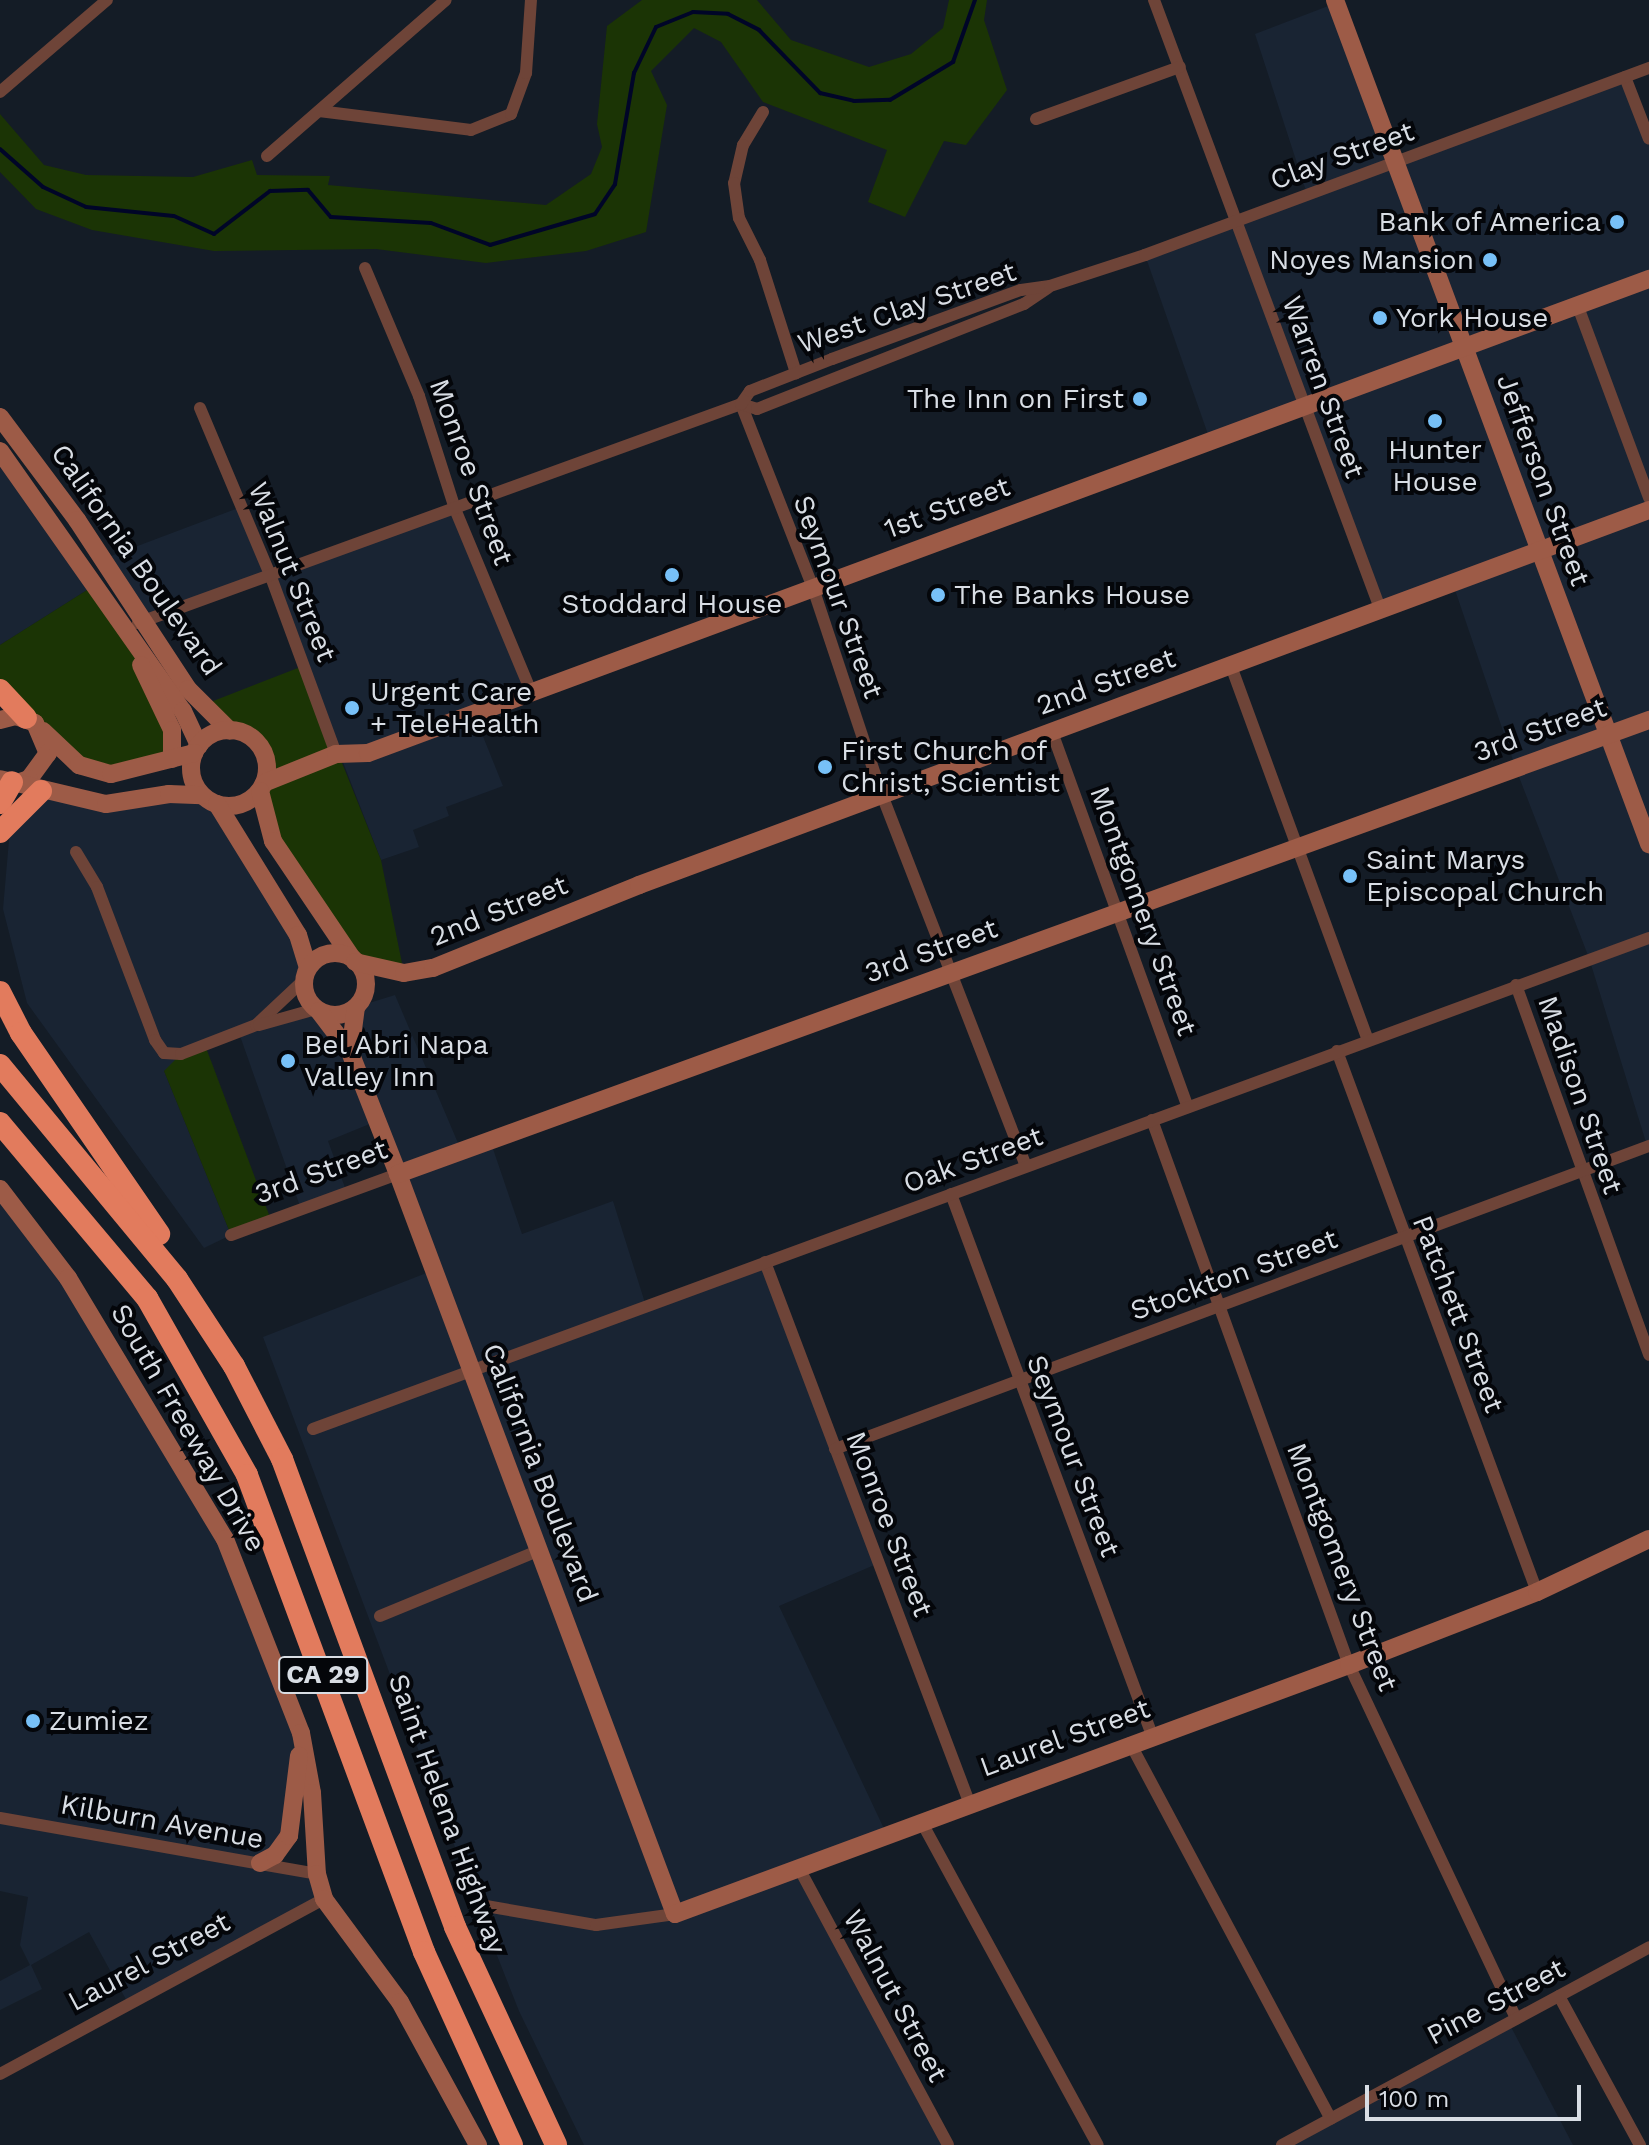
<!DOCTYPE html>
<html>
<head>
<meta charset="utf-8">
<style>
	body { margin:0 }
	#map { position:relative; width:1649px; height:2145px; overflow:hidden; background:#141c26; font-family:"Work Sans",sans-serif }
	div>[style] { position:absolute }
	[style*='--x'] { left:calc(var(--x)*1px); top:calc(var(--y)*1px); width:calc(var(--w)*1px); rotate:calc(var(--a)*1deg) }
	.built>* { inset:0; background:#192433 }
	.green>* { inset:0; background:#1b3405 }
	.stream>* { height:4px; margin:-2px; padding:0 2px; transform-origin:2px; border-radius:2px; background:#000528 }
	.street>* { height:12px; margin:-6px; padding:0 6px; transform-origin:6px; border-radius:6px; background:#6e4438 }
	.secondary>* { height:18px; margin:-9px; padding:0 9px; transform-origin:9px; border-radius:9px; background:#9d5b47 }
	.secondary>.ring { margin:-9px; padding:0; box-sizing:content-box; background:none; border:18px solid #9d5b47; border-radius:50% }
	.highway>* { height:22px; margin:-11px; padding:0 11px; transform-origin:11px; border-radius:11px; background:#e27b5d }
	.dots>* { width:22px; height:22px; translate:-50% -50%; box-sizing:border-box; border:4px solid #04060a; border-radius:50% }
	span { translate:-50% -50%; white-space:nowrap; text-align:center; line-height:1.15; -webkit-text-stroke:8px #04060a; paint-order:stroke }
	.shield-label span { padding:2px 6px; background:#04060a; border:2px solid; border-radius:6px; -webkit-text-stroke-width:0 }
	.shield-label { font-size:26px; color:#d8dde4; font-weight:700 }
	.street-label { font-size:28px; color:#d8dde4 }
	.poi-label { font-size:28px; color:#d8dde4 }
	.right { translate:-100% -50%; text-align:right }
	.left { translate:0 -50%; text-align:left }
	.scale { position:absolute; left:1365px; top:2085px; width:216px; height:36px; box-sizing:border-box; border:4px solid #d8dde4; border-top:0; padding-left:10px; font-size:24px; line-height:28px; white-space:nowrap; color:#d8dde4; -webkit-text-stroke:6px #04060a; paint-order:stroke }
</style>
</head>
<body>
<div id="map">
	<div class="built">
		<i style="clip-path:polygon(1336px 3px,1397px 161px,1625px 77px,1649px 139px,1649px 1152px,1589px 958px,1516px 769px,1453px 584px,1381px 611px,1303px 405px,1210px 440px,1145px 255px,1307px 194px,1255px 34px)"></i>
		<i style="clip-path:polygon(0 451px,95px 585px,0 645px)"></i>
		<i style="clip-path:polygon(241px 507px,271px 576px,455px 509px,531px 692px,474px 714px,503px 786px,446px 807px,449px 816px,413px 830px,419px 847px,381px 860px,271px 577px,143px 621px,103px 559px)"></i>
		<i style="clip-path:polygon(41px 791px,78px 802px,202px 795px,209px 801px,308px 968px,257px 1024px,319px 1011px,350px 1051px,356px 1007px,395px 995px,461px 1150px,490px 1140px,522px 1234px,613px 1201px,646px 1306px,765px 1262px,879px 1563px,779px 1606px,887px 1835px,801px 1870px,948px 2145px,584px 2145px,519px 2011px,470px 1887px,263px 1337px,434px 1270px,377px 1121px,328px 1141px,347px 1193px,301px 1209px,239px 1033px,164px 1071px,231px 1235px,204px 1248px,27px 1003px,3px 909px,11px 817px)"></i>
		<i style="clip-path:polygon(0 1189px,195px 1485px,301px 1733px,289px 1836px,261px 1862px,317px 1874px,324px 1899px,129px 2005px,89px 1932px,31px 1965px,42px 1989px,0 2010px,0 1981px,30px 1965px,20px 1945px,28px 1897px,0 1891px)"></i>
		<i style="clip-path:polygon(1509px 2023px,1573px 2145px,1282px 2145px)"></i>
	</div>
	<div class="green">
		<i style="clip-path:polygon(642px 0,757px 0,791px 40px,869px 67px,911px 54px,943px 28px,949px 0,987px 0,984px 20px,1007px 90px,966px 145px,944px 141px,905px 217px,868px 202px,887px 150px,763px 102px,721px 42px,694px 28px,651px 71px,667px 105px,646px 232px,586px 251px,486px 263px,376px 249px,214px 251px,92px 230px,36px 209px,0 172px,0 114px,44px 165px,86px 175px,193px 177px,252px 160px,257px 175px,330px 176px,328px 185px,546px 205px,591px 174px,602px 147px,597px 124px,607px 26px)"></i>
		<i style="clip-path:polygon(95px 585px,137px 649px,172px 730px,172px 759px,95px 771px,0 680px,0 645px)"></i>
		<i style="clip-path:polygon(303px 666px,381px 860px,404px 973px,355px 961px,273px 841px,261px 748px,230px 731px,203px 705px)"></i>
		<i style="clip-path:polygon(205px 1045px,271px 1220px,231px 1235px,164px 1071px,181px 1054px)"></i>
	</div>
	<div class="stream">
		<i style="--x:0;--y:149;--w:57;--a:41.5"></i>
		<i style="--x:43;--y:187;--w:47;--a:24.9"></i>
		<i style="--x:86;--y:207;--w:88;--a:5.8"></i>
		<i style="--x:174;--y:216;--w:44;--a:24.2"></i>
		<i style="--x:214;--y:234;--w:71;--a:-37.5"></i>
		<i style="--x:270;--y:191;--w:38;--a:-2"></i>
		<i style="--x:308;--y:190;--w:35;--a:50"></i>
		<i style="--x:331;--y:217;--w:100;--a:3.4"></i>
		<i style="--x:431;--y:223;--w:63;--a:20.4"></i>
		<i style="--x:490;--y:245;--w:109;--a:-16.4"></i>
		<i style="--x:595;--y:214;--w:36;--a:-56"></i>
		<i style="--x:615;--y:184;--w:113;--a:-80.3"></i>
		<i style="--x:634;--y:73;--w:51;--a:-64.4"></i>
		<i style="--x:656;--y:27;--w:40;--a:-22"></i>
		<i style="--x:693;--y:12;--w:35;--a:3"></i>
		<i style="--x:728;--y:14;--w:35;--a:27"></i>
		<i style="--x:759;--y:30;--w:88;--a:45.9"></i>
		<i style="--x:820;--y:93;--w:35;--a:13"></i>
		<i style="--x:854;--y:101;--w:36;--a:-2"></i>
		<i style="--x:890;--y:100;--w:74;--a:-31.1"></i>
		<i style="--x:953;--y:62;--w:66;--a:-70.5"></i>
	</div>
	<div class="street">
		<i style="--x:1154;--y:0;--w:652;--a:69.62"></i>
		<i style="--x:1625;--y:77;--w:66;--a:68.8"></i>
		<i style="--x:0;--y:92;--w:141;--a:-40.7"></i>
		<i style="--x:319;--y:111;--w:153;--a:7.1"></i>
		<i style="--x:471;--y:130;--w:43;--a:-21.8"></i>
		<i style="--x:511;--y:114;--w:44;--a:-69.9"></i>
		<i style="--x:526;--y:73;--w:73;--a:-86.1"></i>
		<i style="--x:763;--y:112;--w:39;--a:121"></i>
		<i style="--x:743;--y:145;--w:39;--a:103"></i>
		<i style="--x:734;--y:183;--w:35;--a:82"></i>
		<i style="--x:739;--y:218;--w:47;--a:63.4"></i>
		<i style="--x:760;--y:260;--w:119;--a:72.3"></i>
		<i style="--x:1036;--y:119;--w:153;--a:-19.9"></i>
		<i style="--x:267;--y:156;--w:237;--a:-41.1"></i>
		<i style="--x:365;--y:268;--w:139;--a:67.1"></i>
		<i style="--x:419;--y:396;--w:119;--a:72.3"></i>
		<i style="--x:455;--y:509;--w:198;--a:67.4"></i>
		<i style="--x:1577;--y:304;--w:207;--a:69.6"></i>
		<i style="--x:741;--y:404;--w:198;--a:68.6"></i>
		<i style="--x:813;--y:588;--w:218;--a:71.6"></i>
		<i style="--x:882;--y:795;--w:398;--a:68.8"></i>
		<i style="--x:741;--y:404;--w:17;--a:17"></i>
		<i style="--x:757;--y:409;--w:287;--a:-21.5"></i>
		<i style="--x:1024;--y:304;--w:29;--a:-34"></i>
		<i style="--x:200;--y:408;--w:183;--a:67.2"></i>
		<i style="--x:271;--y:577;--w:189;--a:69.8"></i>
		<i style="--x:138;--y:623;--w:642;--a:-19.96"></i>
		<i style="--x:741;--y:404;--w:16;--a:-55"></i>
		<i style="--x:750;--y:391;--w:88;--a:-21.3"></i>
		<i style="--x:832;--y:359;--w:201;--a:-20.1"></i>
		<i style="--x:1021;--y:290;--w:29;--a:-8"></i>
		<i style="--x:1050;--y:286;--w:100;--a:-18.1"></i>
		<i style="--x:1145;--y:255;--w:538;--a:-20.36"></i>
		<i style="--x:1231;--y:666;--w:398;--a:69.9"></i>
		<i style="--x:1052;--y:732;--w:399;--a:70.1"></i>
		<i style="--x:76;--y:852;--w:41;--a:59"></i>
		<i style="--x:97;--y:887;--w:164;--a:69.2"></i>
		<i style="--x:155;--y:1040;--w:16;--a:55"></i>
		<i style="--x:164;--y:1053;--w:17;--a:3"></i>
		<i style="--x:181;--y:1054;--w:80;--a:-21.1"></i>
		<i style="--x:256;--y:1025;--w:66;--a:-43.2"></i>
		<i style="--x:1516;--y:985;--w:393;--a:70.2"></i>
		<i style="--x:259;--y:1025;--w:59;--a:-15.7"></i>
		<i style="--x:1337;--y:1051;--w:577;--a:69.71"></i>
		<i style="--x:1152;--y:1120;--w:580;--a:70.13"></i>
		<i style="--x:1349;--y:1665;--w:391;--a:64.7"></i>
		<i style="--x:951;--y:1194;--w:577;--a:69.62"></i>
		<i style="--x:231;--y:1235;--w:178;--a:-20.1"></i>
		<i style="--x:765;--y:1262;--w:577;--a:69.3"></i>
		<i style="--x:313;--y:1429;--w:1423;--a:-20.18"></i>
		<i style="--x:835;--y:1449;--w:869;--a:-20.42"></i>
		<i style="--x:380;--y:1616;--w:173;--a:-22.4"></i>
		<i style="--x:1130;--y:1743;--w:426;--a:61.9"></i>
		<i style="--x:0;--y:1818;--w:322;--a:10"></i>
		<i style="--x:921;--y:1821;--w:369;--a:61.4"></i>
		<i style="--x:800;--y:1870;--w:312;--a:61.7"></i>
		<i style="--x:486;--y:1906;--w:112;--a:9.8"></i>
		<i style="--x:596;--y:1925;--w:80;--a:-7.9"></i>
		<i style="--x:1559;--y:1996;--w:170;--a:61.5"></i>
		<i style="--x:0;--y:2074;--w:368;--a:-28.4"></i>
		<i style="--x:1282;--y:2145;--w:417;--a:-28.3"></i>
	</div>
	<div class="secondary">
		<i style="--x:1335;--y:0;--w:901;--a:69.59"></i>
		<i style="--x:0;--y:417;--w:129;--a:53.2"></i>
		<i style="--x:77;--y:520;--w:202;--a:56.7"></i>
		<i style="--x:188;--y:689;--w:59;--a:45"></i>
		<i style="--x:0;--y:451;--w:318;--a:54.9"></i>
		<i style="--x:183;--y:711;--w:38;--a:65"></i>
		<i style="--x:141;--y:665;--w:72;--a:64.5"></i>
		<i style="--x:172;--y:730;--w:29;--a:90"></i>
		<i style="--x:0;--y:720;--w:16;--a:-14"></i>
		<i style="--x:16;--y:716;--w:20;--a:20"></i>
		<i style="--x:35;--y:723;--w:33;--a:67"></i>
		<i style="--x:48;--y:753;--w:32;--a:126"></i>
		<i style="--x:29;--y:779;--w:13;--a:162"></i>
		<i style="--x:17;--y:783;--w:17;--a:-167"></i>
		<i class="ring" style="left:191px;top:730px;width:58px;height:58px"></i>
		<i style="--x:43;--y:731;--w:50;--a:43.4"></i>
		<i style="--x:79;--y:765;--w:33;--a:16"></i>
		<i style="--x:111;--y:774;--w:86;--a:-14.2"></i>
		<i style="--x:17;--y:783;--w:91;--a:13.3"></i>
		<i style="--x:106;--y:804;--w:64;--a:-9"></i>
		<i style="--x:169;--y:794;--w:33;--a:2"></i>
		<i style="--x:264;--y:783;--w:78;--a:-21.9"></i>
		<i style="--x:336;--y:754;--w:32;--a:-2"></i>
		<i style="--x:368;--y:753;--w:1366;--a:-20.31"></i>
		<i style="--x:260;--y:791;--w:52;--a:75.4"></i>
		<i style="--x:273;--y:841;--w:141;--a:56"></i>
		<i style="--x:217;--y:804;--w:154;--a:58.3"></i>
		<i style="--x:298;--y:935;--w:34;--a:73"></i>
		<i class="ring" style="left:304px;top:953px;width:44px;height:44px"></i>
		<i style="--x:355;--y:962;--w:50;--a:12.7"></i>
		<i style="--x:404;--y:973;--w:29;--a:-10"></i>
		<i style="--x:433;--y:968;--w:222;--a:-21.9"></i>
		<i style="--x:639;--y:885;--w:1077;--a:-20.37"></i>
		<i style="--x:319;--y:1011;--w:51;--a:52.9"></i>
		<i style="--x:350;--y:1052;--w:131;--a:68.5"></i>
		<i style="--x:398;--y:1174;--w:790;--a:69.48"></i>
		<i style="--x:675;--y:1914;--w:719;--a:-20.28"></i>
		<i style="--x:1349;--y:1665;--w:202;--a:-21.2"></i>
		<i style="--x:1537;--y:1592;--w:124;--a:-25.3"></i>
		<i style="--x:350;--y:1052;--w:45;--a:-82.4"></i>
		<i style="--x:398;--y:1174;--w:1331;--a:-19.95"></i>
		<i style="--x:0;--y:1189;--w:112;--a:52.6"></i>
		<i style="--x:68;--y:1278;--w:305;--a:59"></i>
		<i style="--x:225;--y:1539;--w:208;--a:68.6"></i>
		<i style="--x:301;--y:1733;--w:61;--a:79.6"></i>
		<i style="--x:312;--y:1793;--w:81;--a:86.5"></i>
		<i style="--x:317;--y:1874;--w:26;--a:74"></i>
		<i style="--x:324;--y:1899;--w:128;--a:53.6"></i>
		<i style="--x:400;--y:2002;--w:163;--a:61.4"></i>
		<i style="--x:260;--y:1863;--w:17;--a:-28"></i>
		<i style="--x:275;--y:1855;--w:24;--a:-54"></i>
		<i style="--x:289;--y:1836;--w:81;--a:-82.9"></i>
	</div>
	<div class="highway">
		<i style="--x:0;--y:690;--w:38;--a:47"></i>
		<i style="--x:0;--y:803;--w:24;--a:-60"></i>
		<i style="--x:0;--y:832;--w:58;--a:-45"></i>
		<i style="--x:0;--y:992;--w:46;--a:62.9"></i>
		<i style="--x:21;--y:1033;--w:244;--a:55.5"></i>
		<i style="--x:0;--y:1065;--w:278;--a:50.4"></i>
		<i style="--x:177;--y:1279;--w:104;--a:56.8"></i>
		<i style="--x:234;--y:1366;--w:105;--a:62.7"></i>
		<i style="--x:282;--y:1459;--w:499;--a:69.7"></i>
		<i style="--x:455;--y:1927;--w:240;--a:65.1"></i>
		<i style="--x:0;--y:1123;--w:229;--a:50"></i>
		<i style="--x:147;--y:1298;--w:203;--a:60.5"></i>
		<i style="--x:247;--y:1475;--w:509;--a:69.64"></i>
		<i style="--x:424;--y:1952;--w:212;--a:65.5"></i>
	</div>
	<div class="dots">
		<i style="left:1617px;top:222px;background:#77c0f7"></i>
		<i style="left:1490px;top:260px;background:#77c0f7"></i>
		<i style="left:1380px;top:318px;background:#77c0f7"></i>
		<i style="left:1140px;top:399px;background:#77c0f7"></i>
		<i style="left:1435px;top:421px;background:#77c0f7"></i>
		<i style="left:672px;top:575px;background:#77c0f7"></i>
		<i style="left:938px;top:595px;background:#77c0f7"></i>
		<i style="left:352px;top:708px;background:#77c0f7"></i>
		<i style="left:825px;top:767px;background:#77c0f7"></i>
		<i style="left:1350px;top:876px;background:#77c0f7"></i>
		<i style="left:288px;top:1061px;background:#77c0f7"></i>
		<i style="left:33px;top:1721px;background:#77c0f7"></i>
	</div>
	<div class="shield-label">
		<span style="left:323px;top:1675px">CA 29</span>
	</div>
	<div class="street-label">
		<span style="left:1342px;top:156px;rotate:-20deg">Clay Street</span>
		<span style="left:907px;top:308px;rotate:-19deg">West Clay Street</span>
		<span style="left:1323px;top:387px;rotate:70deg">Warren Street</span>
		<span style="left:471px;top:472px;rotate:70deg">Monroe Street</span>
		<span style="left:1543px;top:480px;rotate:70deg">Jefferson Street</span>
		<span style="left:947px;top:508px;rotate:-20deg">1st Street</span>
		<span style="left:136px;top:560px;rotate:55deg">California Boulevard</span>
		<span style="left:292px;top:572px;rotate:68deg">Walnut Street</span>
		<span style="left:838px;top:597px;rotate:70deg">Seymour Street</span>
		<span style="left:1106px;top:682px;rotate:-20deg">2nd Street</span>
		<span style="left:1540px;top:730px;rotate:-20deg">3rd Street</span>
		<span style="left:499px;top:911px;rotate:-22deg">2nd Street</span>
		<span style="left:1143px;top:911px;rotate:70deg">Montgomery Street</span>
		<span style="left:931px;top:951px;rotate:-20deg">3rd Street</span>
		<span style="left:1580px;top:1095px;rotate:71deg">Madison Street</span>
		<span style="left:973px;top:1160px;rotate:-20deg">Oak Street</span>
		<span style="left:321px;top:1172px;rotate:-20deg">3rd Street</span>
		<span style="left:1234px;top:1275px;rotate:-20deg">Stockton Street</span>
		<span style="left:1458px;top:1314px;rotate:69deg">Patchett Street</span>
		<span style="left:188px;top:1428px;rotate:60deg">South Freeway Drive</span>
		<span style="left:1073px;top:1456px;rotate:69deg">Seymour Street</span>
		<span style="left:540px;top:1473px;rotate:69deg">California Boulevard</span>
		<span style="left:889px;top:1524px;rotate:69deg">Monroe Street</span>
		<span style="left:1342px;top:1567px;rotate:69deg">Montgomery Street</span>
		<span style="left:1065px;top:1738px;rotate:-20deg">Laurel Street</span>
		<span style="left:447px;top:1814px;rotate:70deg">Saint Helena Highway</span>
		<span style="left:162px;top:1822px;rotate:10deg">Kilburn Avenue</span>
		<span style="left:149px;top:1962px;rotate:-28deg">Laurel Street</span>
		<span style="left:895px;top:1996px;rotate:62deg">Walnut Street</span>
		<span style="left:1496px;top:2002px;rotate:-28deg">Pine Street</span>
	</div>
	<div class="poi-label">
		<span class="right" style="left:1601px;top:222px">Bank of America</span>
		<span class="right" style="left:1474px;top:260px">Noyes Mansion</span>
		<span class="left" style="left:1396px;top:318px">York House</span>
		<span class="right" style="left:1124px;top:399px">The Inn on First</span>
		<span style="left:1435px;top:466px">Hunter<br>House</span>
		<span class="left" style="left:954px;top:595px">The Banks House</span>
		<span style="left:672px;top:604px">Stoddard House</span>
		<span class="left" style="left:370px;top:708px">Urgent Care<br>+ TeleHealth</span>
		<span class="left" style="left:841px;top:767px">First Church of<br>Christ, Scientist</span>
		<span class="left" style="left:1366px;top:876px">Saint Marys<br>Episcopal Church</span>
		<span class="left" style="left:304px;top:1061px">Bel Abri Napa<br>Valley Inn</span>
		<span class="left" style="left:49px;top:1721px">Zumiez</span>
	</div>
	<div class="scale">100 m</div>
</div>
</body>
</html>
